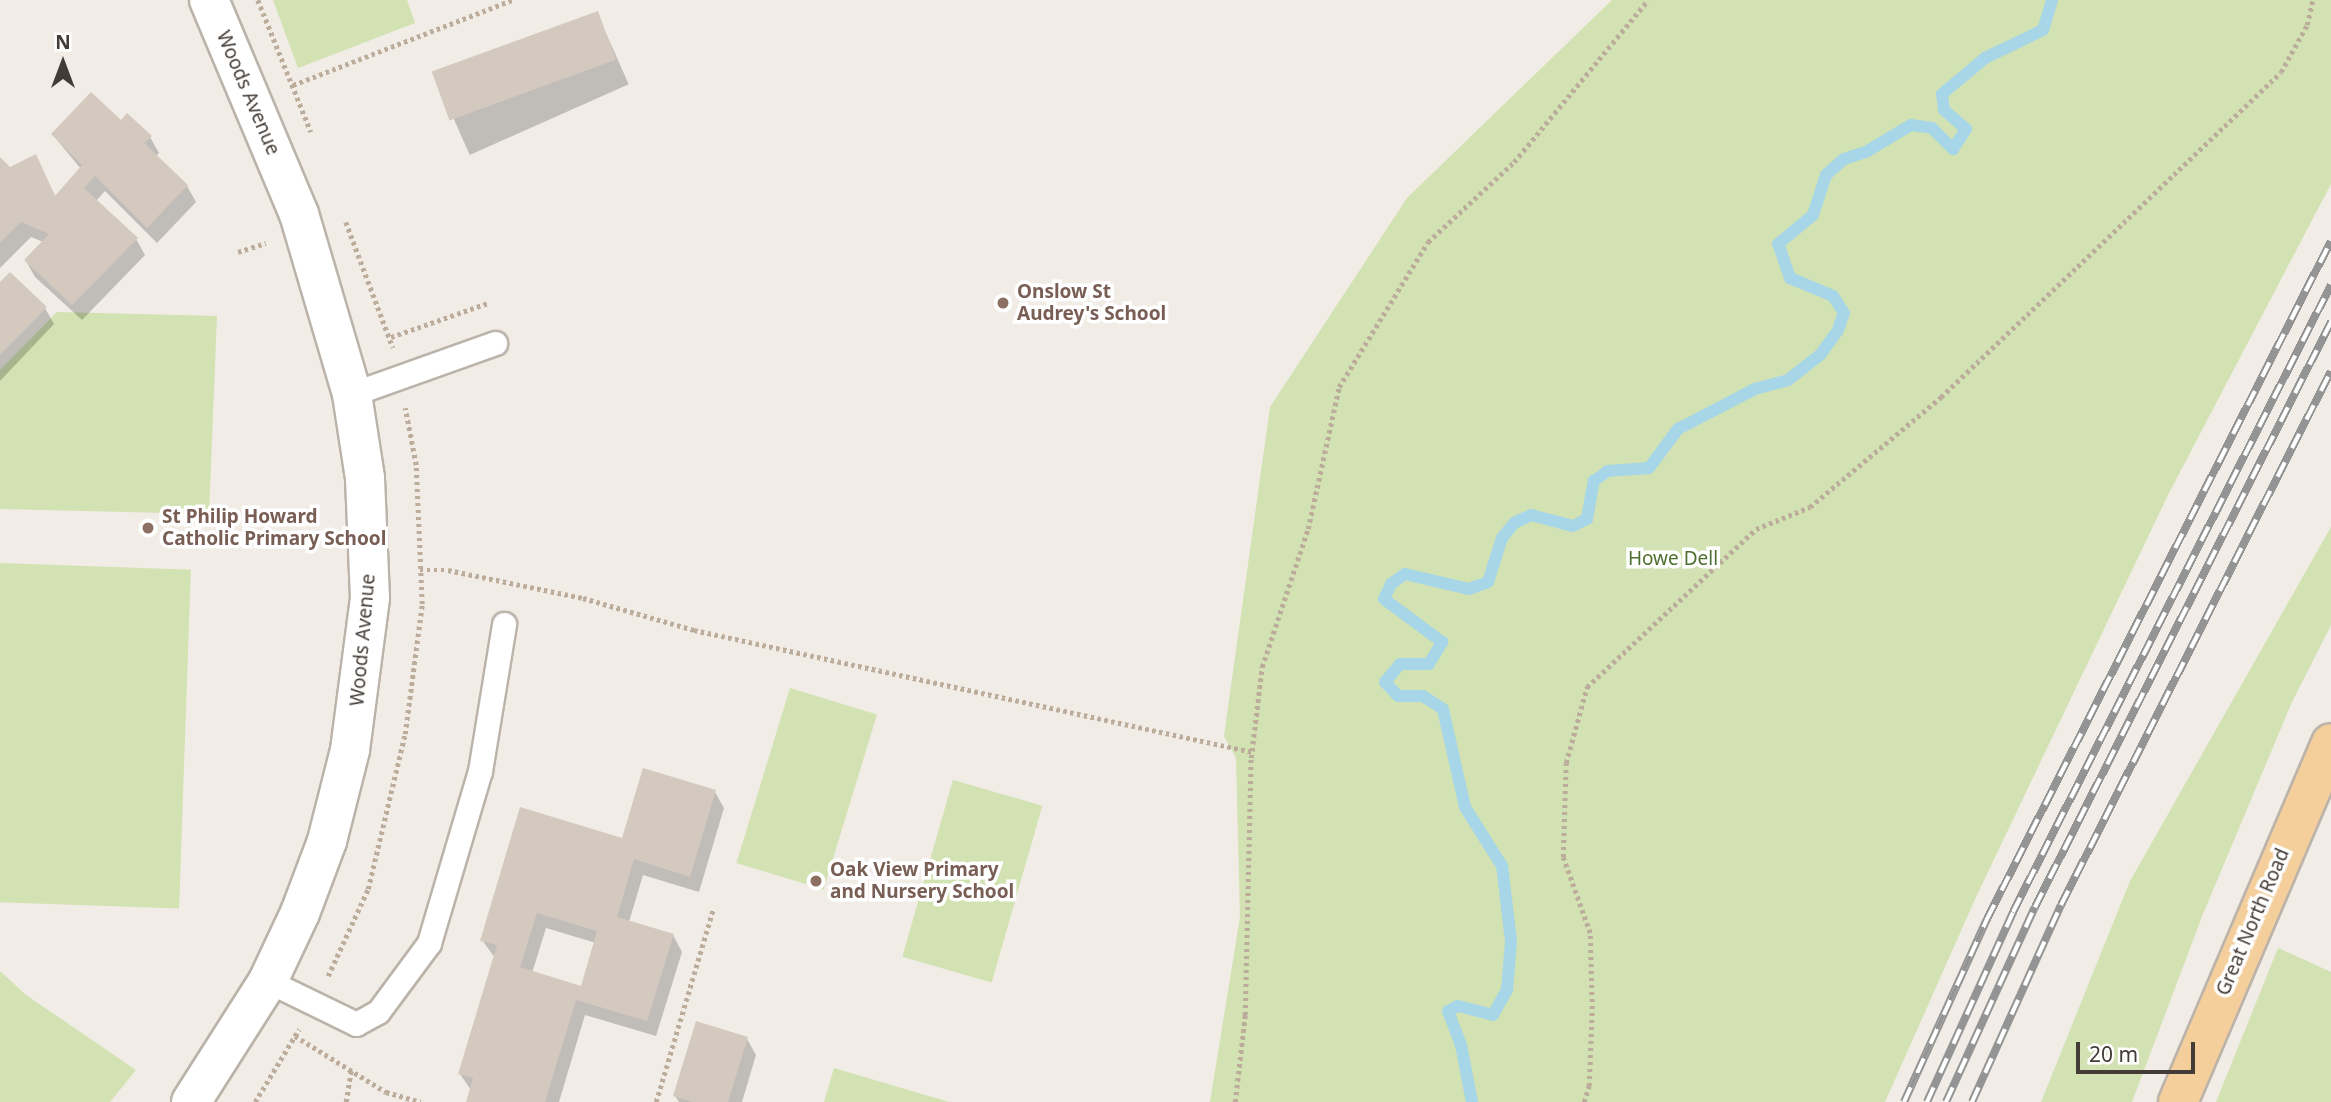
<!DOCTYPE html>
<html>
<head>
<meta charset="utf-8">
<style>
	body { margin:0 }
	#map { position:relative; width:2331px; height:1102px; overflow:hidden; background:#f1ece6; font-family:"Noto Sans",sans-serif }
	div>[style] { position:absolute }
	[style*='--x'] { left:calc(var(--x)*1px); top:calc(var(--y)*1px); width:calc(var(--w)*1px); rotate:calc(var(--a)*1deg) }
	.green>* { inset:0; background:#d2e2b2; transform-origin:0 0 }
	.shadow>* { inset:0; background:#0003; transform-origin:0 0 }
	.stream>* { height:12px; margin:-6px; padding:0 6px; transform-origin:6px; border-radius:6px; background:#a7d6e8 }
	.building>* { inset:0; background:#d4c9bf; transform-origin:0 0 }
	.path>* { height:4.5px; margin-top:-2.25px; transform-origin:0; background:repeating-linear-gradient(90deg,#bcac9c 0 3.5px,transparent 0 7px) }
	.roads { filter:drop-shadow(2px 0 #bbb3a9) drop-shadow(-2px 0 #bbb3a9) drop-shadow(0 2px #bbb3a9) drop-shadow(0 -2px #bbb3a9) }
	.service>* { height:23px; margin:-11.5px; padding:0 11.5px; transform-origin:11.5px; border-radius:11.5px; background:#fff }
	.tertiary>* { height:38px; margin:-19px; padding:0 19px; transform-origin:19px; border-radius:19px; background:#fff }
	.primary>* { height:38px; margin:-19px; padding:0 19px; transform-origin:19px; border-radius:19px; background:#f4cf9c }
	.rail>* { height:8px; margin-top:-4px; transform-origin:0; background:repeating-linear-gradient(90deg,#fff 0 16px,#949494 0 32px); box-sizing:border-box; border-block:2px solid #949494 }
	.dots>* { width:19px; height:19px; translate:-50% -50%; box-sizing:border-box; border:4px solid #fff; border-radius:50% }
	span { translate:-50% -50%; white-space:nowrap; text-align:center; line-height:1.15; -webkit-text-stroke:7px #fff; paint-order:stroke }
	.street-label { font-size:19px; color:#433c36 }
	.education-label { font-size:19px; color:#785e54; font-weight:700 }
	.left { translate:0 -50%; text-align:left }
	.park-label { font-size:19px; color:#4f6f2f }
	.north { position:absolute; left:28px; top:28px; width:70px; height:70px; -webkit-text-stroke:5px #fff; paint-order:stroke; rotate:0deg; font-size:19px; font-weight:700; line-height:28px; text-align:center; color:#433c36 }
	.north::after { content:''; display:block; margin:auto; width:24px; height:32px; background:#433c36; clip-path:polygon(50% 0,100% 100%,50% 72%,0 100%) }
	.scale { position:absolute; left:2076px; top:1042px; width:119px; height:32px; box-sizing:border-box; border:4px solid #433c36; border-top:0; padding-left:9px; font-size:21px; line-height:24px; white-space:nowrap; color:#433c36; -webkit-text-stroke:5px #fff; paint-order:stroke }
</style>
</head>
<body>
<div id="map">
	<div class="green">
		<i style="clip-path:polygon(273px 0,407px 0,415px 23px,298px 68px)"></i>
		<i style="clip-path:polygon(1612px 0,2331px 0,2331px 184px,2168px 495px,1976px 897px,1885px 1102px,1210px 1102px,1240px 917px,1236px 758px,1224px 736px,1270px 407px,1407px 198px)"></i>
		<i style="clip-path:polygon(57px 312px,217px 316px,209px 514px,0 509px,0 370px)"></i>
		<i style="clip-path:polygon(2331px 527px,2331px 625px,2292px 702px,2203px 914px,2132px 1102px,2041px 1102px,2130px 881px)"></i>
		<i style="left:0;top:563px;width:191px;height:339px;rotate:2deg"></i>
		<i style="left:790px;top:688px;width:91px;height:183px;rotate:17deg"></i>
		<i style="left:953px;top:780px;width:93px;height:184px;rotate:16deg"></i>
		<i style="clip-path:polygon(2278px 948px,2331px 972px,2331px 1102px,2216px 1102px)"></i>
		<i style="clip-path:polygon(0 971px,26px 995px,136px 1070px,110px 1102px,0 1102px)"></i>
		<i style="clip-path:polygon(834px 1068px,949px 1102px,824px 1102px)"></i>
	</div>
	<div class="shadow">
		<i style="left:597px;top:13px;width:78px;height:174px;rotate:66deg"></i>
		<i style="clip-path:polygon(121px 123px,150px 137px,159px 153px,155px 157px,187px 186px,196px 202px,157px 243px,105px 191px,96px 201px,136px 239px,145px 255px,82px 320px,35px 277px,26px 261px,43px 242px,31px 237px,0 268px,0 159px,10px 169px,36px 157px,56px 198px,81px 169px,53px 135px)"></i>
		<i style="clip-path:polygon(0 285px,45px 308px,54px 324px,0 381px)"></i>
		<i style="clip-path:polygon(evenodd,715px 792px,724px 808px,699px 892px,643px 875px,629px 922px,673px 935px,682px 952px,656px 1036px,585px 1015px,559px 1102px,468px 1102px,471px 1090px,460px 1074px,495px 958px,482px 940px,623px 840px,715px 792px,546px 928px,596px 943px,582px 988px,532px 973px,546px 928px)"></i>
		<i style="clip-path:polygon(747px 1039px,756px 1055px,742px 1102px,679px 1102px,675px 1096px)"></i>
	</div>
	<div class="stream">
		<i style="--x:1472;--y:1102;--w:58;--a:-100.9"></i>
		<i style="--x:1461;--y:1045;--w:36;--a:-111"></i>
		<i style="--x:1448;--y:1011;--w:11;--a:-27"></i>
		<i style="--x:1458;--y:1006;--w:36;--a:14"></i>
		<i style="--x:1493;--y:1015;--w:29;--a:-61"></i>
		<i style="--x:1507;--y:990;--w:49;--a:-85.3"></i>
		<i style="--x:1511;--y:941;--w:76;--a:-96.8"></i>
		<i style="--x:1502;--y:866;--w:70;--a:-122.1"></i>
		<i style="--x:1465;--y:807;--w:100;--a:-102.7"></i>
		<i style="--x:1443;--y:709;--w:24;--a:-147"></i>
		<i style="--x:1423;--y:696;--w:25;--a:180"></i>
		<i style="--x:1398;--y:696;--w:19;--a:-133"></i>
		<i style="--x:1385;--y:682;--w:23;--a:-50"></i>
		<i style="--x:1400;--y:664;--w:29;--a:0"></i>
		<i style="--x:1429;--y:664;--w:26;--a:-59"></i>
		<i style="--x:1442;--y:642;--w:72;--a:-143.4"></i>
		<i style="--x:1384;--y:599;--w:17;--a:-65"></i>
		<i style="--x:1391;--y:584;--w:17;--a:-36"></i>
		<i style="--x:1405;--y:574;--w:66;--a:13.2"></i>
		<i style="--x:1469;--y:589;--w:20;--a:-20"></i>
		<i style="--x:1488;--y:582;--w:46;--a:-72.3"></i>
		<i style="--x:1502;--y:538;--w:19;--a:-51"></i>
		<i style="--x:1514;--y:523;--w:19;--a:-25"></i>
		<i style="--x:1531;--y:515;--w:43;--a:14.7"></i>
		<i style="--x:1573;--y:526;--w:16;--a:-27"></i>
		<i style="--x:1587;--y:519;--w:39;--a:-80"></i>
		<i style="--x:1594;--y:481;--w:17;--a:-36"></i>
		<i style="--x:1608;--y:471;--w:41;--a:-4.2"></i>
		<i style="--x:1649;--y:468;--w:49;--a:-53.4"></i>
		<i style="--x:1678;--y:429;--w:87;--a:-27.5"></i>
		<i style="--x:1755;--y:389;--w:34;--a:-15"></i>
		<i style="--x:1788;--y:380;--w:41;--a:-38"></i>
		<i style="--x:1820;--y:355;--w:31;--a:-54"></i>
		<i style="--x:1838;--y:330;--w:18;--a:-71"></i>
		<i style="--x:1844;--y:313;--w:20;--a:-123"></i>
		<i style="--x:1833;--y:296;--w:47;--a:-157.3"></i>
		<i style="--x:1790;--y:278;--w:36;--a:-109"></i>
		<i style="--x:1778;--y:244;--w:45;--a:-39.6"></i>
		<i style="--x:1813;--y:215;--w:42;--a:-72"></i>
		<i style="--x:1826;--y:175;--w:24;--a:-42"></i>
		<i style="--x:1844;--y:159;--w:23;--a:-18"></i>
		<i style="--x:1866;--y:152;--w:52;--a:-31"></i>
		<i style="--x:1911;--y:125;--w:21;--a:8"></i>
		<i style="--x:1932;--y:128;--w:30;--a:45"></i>
		<i style="--x:1953;--y:149;--w:24;--a:-57"></i>
		<i style="--x:1966;--y:129;--w:29;--a:-139"></i>
		<i style="--x:1944;--y:110;--w:16;--a:-97"></i>
		<i style="--x:1942;--y:94;--w:56;--a:-39.9"></i>
		<i style="--x:1985;--y:58;--w:64;--a:-25.8"></i>
		<i style="--x:2043;--y:30;--w:31;--a:-73"></i>
	</div>
	<div class="building">
		<i style="left:598px;top:11px;width:52px;height:177px;rotate:70deg"></i>
		<i style="clip-path:polygon(91px 92px,121px 120px,127px 113px,152px 136px,144px 143px,188px 185px,147px 228px,95px 176px,84px 188px,138px 238px,72px 305px,24px 260px,49px 234px,21px 222px,0 243px,0 157px,10px 167px,36px 154px,55px 196px,82px 165px,51px 134px)"></i>
		<i style="clip-path:polygon(10px 272px,47px 307px,0 355px,0 282px)"></i>
		<i style="clip-path:polygon(evenodd,643px 768px,716px 790px,690px 877px,634px 859px,617px 917px,674px 934px,647px 1021px,576px 1000px,545px 1102px,466px 1102px,473px 1078px,458px 1074px,497px 945px,480px 941px,520px 807px,622px 838px,643px 768px,537px 913px,597px 931px,581px 986px,520px 967px,537px 913px)"></i>
		<i style="clip-path:polygon(696px 1021px,748px 1037px,728px 1102px,693px 1102px,673px 1096px)"></i>
	</div>
	<div class="path">
		<i style="--x:258;--y:0;--w:142;--a:68.1"></i>
		<i style="--x:293;--y:85;--w:235;--a:-21.2"></i>
		<i style="--x:346;--y:222;--w:134;--a:69.5"></i>
		<i style="--x:238;--y:252;--w:29;--a:-18"></i>
		<i style="--x:391;--y:337;--w:103;--a:-19.3"></i>
		<i style="--x:420;--y:570;--w:28;--a:0"></i>
		<i style="--x:448;--y:570;--w:138;--a:11.7"></i>
		<i style="--x:583;--y:598;--w:116;--a:16.1"></i>
		<i style="--x:694;--y:630;--w:571;--a:12.33"></i>
		<i style="--x:328;--y:976;--w:96;--a:-65.3"></i>
		<i style="--x:368;--y:889;--w:159;--a:-76.6"></i>
		<i style="--x:405;--y:734;--w:131;--a:-82.5"></i>
		<i style="--x:422;--y:604;--w:139;--a:-92.5"></i>
		<i style="--x:416;--y:465;--w:58;--a:-100.9"></i>
		<i style="--x:295;--y:1036;--w:107;--a:31.6"></i>
		<i style="--x:386;--y:1092;--w:36;--a:16"></i>
		<i style="--x:255;--y:1102;--w:85;--a:-58.9"></i>
		<i style="--x:346;--y:1102;--w:32;--a:-81"></i>
		<i style="--x:656;--y:1102;--w:201;--a:-73.5"></i>
		<i style="--x:1235;--y:1102;--w:88;--a:-83.4"></i>
		<i style="--x:1245;--y:1015;--w:257;--a:-88.7"></i>
		<i style="--x:1251;--y:758;--w:92;--a:-83.1"></i>
		<i style="--x:1262;--y:667;--w:145;--a:-71.6"></i>
		<i style="--x:1308;--y:529;--w:145;--a:-77.7"></i>
		<i style="--x:1339;--y:387;--w:170;--a:-58.5"></i>
		<i style="--x:1428;--y:242;--w:117;--a:-42.9"></i>
		<i style="--x:1514;--y:162;--w:210;--a:-50.4"></i>
		<i style="--x:1584;--y:1102;--w:17;--a:-73"></i>
		<i style="--x:1589;--y:1086;--w:77;--a:-87.8"></i>
		<i style="--x:1592;--y:1009;--w:76;--a:-91.5"></i>
		<i style="--x:1590;--y:933;--w:81;--a:-109.6"></i>
		<i style="--x:1563;--y:857;--w:94;--a:-88.2"></i>
		<i style="--x:1566;--y:763;--w:79;--a:-74.6"></i>
		<i style="--x:1587;--y:687;--w:231;--a:-43.1"></i>
		<i style="--x:1756;--y:529;--w:58;--a:-22.2"></i>
		<i style="--x:1810;--y:507;--w:171;--a:-40"></i>
		<i style="--x:1941;--y:397;--w:470;--a:-43.7"></i>
		<i style="--x:2281;--y:72;--w:54;--a:-61"></i>
		<i style="--x:2307;--y:25;--w:26;--a:-77"></i>
	</div>
	<div class="roads">
		<div class="service">
			<i style="--x:352;--y:394;--w:152;--a:-19.6"></i>
			<i style="--x:268;--y:981;--w:98;--a:26"></i>
			<i style="--x:356;--y:1024;--w:25;--a:-29"></i>
			<i style="--x:378;--y:1012;--w:86;--a:-53.5"></i>
			<i style="--x:429;--y:943;--w:179;--a:-73.5"></i>
			<i style="--x:480;--y:771;--w:149;--a:-80.7"></i>
		</div>
		<div class="tertiary">
			<i style="--x:191;--y:1102;--w:143;--a:-57.5"></i>
			<i style="--x:268;--y:981;--w:75;--a:-64.8"></i>
			<i style="--x:300;--y:913;--w:77;--a:-69.4"></i>
			<i style="--x:327;--y:841;--w:94;--a:-75.8"></i>
			<i style="--x:350;--y:750;--w:153;--a:-82.5"></i>
			<i style="--x:370;--y:598;--w:120;--a:-92.4"></i>
			<i style="--x:365;--y:478;--w:85;--a:-98.8"></i>
			<i style="--x:352;--y:394;--w:188;--a:-106.4"></i>
			<i style="--x:299;--y:214;--w:232;--a:-112.8"></i>
		</div>
		<div class="primary">
			<i style="--x:2178;--y:1102;--w:390;--a:-66.9"></i>
		</div>
	</div>
	<div class="rail">
		<i style="--x:1904;--y:1102;--w:201;--a:-65.6"></i>
		<i style="--x:1987;--y:919;--w:760;--a:-63.1"></i>
		<i style="--x:1927;--y:1102;--w:209;--a:-65.6"></i>
		<i style="--x:2013;--y:912;--w:703;--a:-63.11"></i>
		<i style="--x:1946;--y:1102;--w:214;--a:-65.5"></i>
		<i style="--x:2035;--y:907;--w:656;--a:-63.16"></i>
		<i style="--x:1972;--y:1102;--w:216;--a:-65.7"></i>
		<i style="--x:2061;--y:905;--w:598;--a:-63.18"></i>
	</div>
	<div class="dots">
		<i style="left:1003px;top:303px;background:#8d6e63"></i>
		<i style="left:148px;top:528px;background:#8d6e63"></i>
		<i style="left:816px;top:881px;background:#8d6e63"></i>
	</div>
	<div class="street-label">
		<span style="left:248px;top:93px;rotate:67deg">Woods Avenue</span>
		<span style="left:363px;top:640px;rotate:-85deg">Woods Avenue</span>
		<span style="left:2253px;top:922px;rotate:-67deg">Great North Road</span>
	</div>
	<div class="education-label">
		<span class="left" style="left:1017px;top:303px">Onslow St<br>Audrey's School</span>
		<span class="left" style="left:162px;top:528px">St Philip Howard<br>Catholic Primary School</span>
		<span class="left" style="left:830px;top:881px">Oak View Primary<br>and Nursery School</span>
	</div>
	<div class="park-label">
		<span style="left:1673px;top:559px">Howe Dell</span>
	</div>
	<div class="north">N</div>
	<div class="scale">20 m</div>
</div>
</body>
</html>
